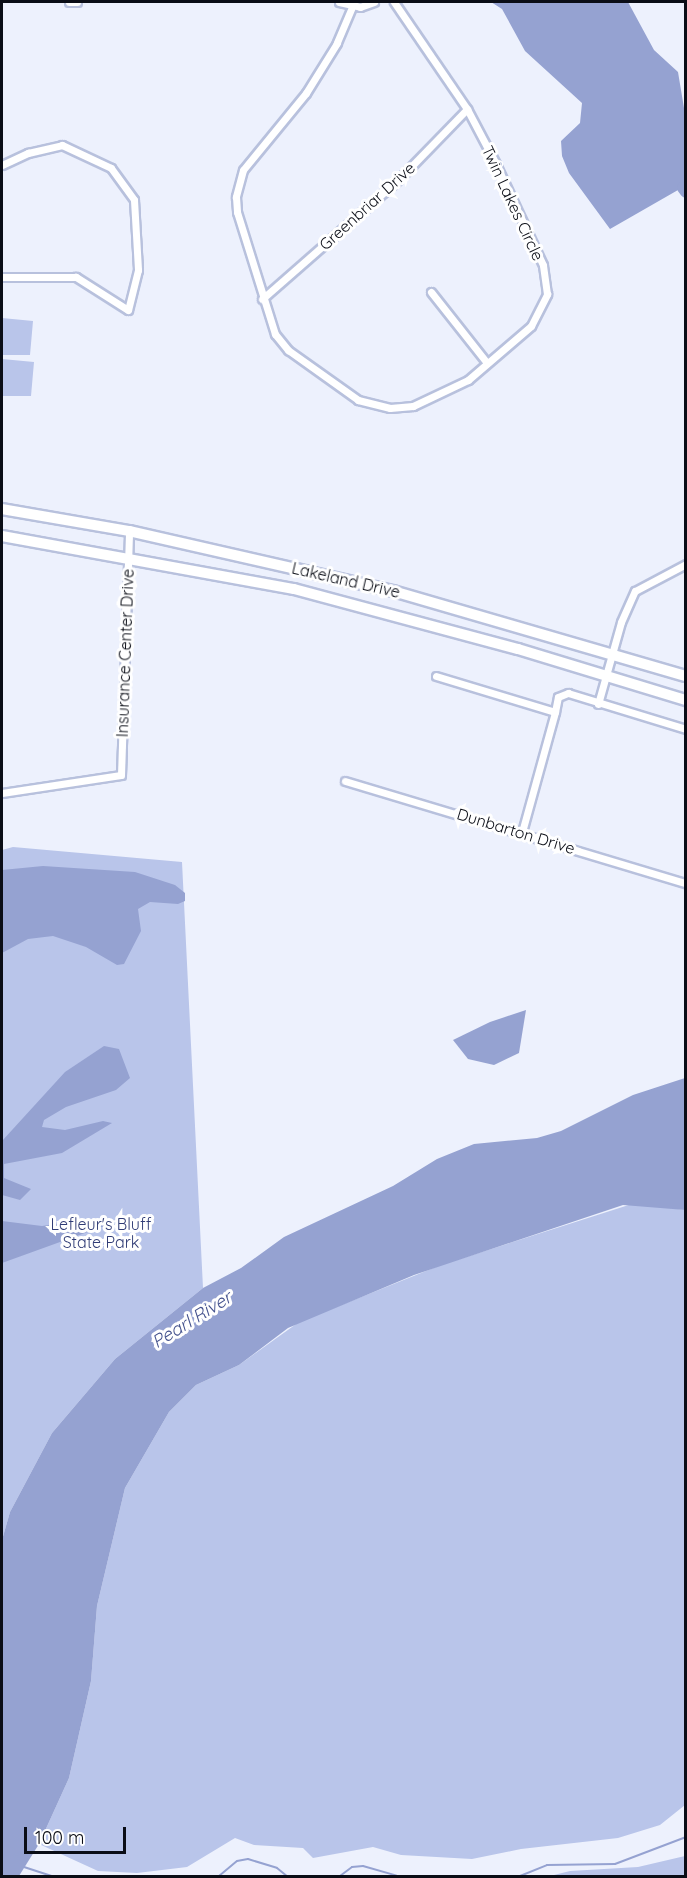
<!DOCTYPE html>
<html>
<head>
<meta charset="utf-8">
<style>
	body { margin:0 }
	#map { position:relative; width:687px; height:1878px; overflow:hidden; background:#edf1fd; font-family:Quicksand,sans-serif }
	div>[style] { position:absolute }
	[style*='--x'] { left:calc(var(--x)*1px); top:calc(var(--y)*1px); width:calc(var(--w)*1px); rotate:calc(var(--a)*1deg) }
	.green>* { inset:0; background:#b9c5ea }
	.water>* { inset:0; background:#95a2d1 }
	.stream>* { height:2px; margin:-1px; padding:0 1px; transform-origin:1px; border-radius:1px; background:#95a2d1 }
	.river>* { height:12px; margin:-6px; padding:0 6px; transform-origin:6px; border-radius:6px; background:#95a2d1 }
	.roads { filter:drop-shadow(2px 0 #b8c1dd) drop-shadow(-2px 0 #b8c1dd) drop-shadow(0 2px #b8c1dd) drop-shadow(0 -2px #b8c1dd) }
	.minor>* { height:7px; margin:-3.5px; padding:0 3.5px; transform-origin:3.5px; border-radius:3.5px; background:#fff }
	.highway>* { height:10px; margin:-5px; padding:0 5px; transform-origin:5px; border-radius:5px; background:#fff }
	span { translate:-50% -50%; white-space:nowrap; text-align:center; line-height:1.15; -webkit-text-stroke:6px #fff; paint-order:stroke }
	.street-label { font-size:16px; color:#0a0d16 }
	.park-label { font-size:16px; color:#303c76 }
	.water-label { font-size:18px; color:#43518d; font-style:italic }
	.frame { position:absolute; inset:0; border:3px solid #0a0d16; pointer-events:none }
	.scale { position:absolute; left:24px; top:1827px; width:102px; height:27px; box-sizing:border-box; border:3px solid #0a0d16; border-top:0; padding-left:8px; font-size:18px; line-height:21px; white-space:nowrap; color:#0a0d16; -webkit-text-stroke:4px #fff; paint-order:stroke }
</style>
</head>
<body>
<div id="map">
	<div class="green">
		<i style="clip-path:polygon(2px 318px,33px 321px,30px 355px,2px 355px)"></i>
		<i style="clip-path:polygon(2px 359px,34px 362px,31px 396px,2px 396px)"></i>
		<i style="clip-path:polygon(13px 847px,182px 862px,203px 1288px,115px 1359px,52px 1433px,10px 1512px,2px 1540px,2px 850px)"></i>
		<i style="clip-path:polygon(635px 1203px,685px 1210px,685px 1805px,660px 1825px,618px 1838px,521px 1849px,472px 1859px,401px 1855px,373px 1847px,313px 1858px,303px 1848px,254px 1845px,235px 1838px,187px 1867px,137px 1873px,98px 1871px,39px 1844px,69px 1778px,91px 1681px,97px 1606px,125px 1488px,169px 1412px,196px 1385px,239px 1365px,299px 1322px,441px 1265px)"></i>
		<i style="clip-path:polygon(685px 1856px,685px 1876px,550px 1876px,570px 1871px,638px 1867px)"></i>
	</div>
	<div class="water">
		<i style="clip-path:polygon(491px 2px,628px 2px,654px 50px,678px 72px,685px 114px,685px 186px,610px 229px,569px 173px,562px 156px,561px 141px,580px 123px,582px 103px,525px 51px,502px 9px)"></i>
		<i style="clip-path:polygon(43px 866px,135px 872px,175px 885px,185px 893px,185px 901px,178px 904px,150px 902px,138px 909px,141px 931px,124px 964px,117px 965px,86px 947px,53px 936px,28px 939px,2px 953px,2px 870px)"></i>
		<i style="clip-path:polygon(526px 1010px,519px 1053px,494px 1065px,468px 1059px,453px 1040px,490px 1022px)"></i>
		<i style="clip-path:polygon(104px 1046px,119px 1049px,130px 1078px,116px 1090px,66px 1107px,44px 1120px,42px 1127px,65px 1130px,103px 1121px,112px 1123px,62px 1153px,4px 1164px,4px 1178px,31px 1189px,20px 1200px,2px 1195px,2px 1141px,65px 1072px)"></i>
		<i style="clip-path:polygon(685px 1078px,685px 1210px,623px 1205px,414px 1275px,288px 1328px,239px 1365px,196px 1385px,169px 1412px,125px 1488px,97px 1606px,91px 1681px,69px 1778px,39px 1844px,19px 1876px,2px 1876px,2px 1540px,10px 1512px,52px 1433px,115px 1359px,203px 1288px,241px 1268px,284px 1237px,393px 1186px,437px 1159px,474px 1144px,537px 1138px,561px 1131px,633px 1095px)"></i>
		<i style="clip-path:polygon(86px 1220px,105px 1221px,107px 1225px,2px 1263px,2px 1221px,42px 1226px)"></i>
	</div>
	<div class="stream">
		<i style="--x:24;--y:1867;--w:29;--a:18"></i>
		<i style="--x:219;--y:1876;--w:23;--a:-40"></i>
		<i style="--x:237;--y:1861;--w:11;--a:-10"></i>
		<i style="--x:248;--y:1859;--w:30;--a:17"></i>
		<i style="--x:277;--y:1868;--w:13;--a:39"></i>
		<i style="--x:340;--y:1876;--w:15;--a:-37"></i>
		<i style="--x:352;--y:1867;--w:11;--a:-5"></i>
		<i style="--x:363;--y:1866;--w:35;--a:16"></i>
		<i style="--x:520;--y:1876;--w:29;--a:-22"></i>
		<i style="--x:547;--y:1865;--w:68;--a:-0.8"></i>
		<i style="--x:615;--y:1864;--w:76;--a:-20.8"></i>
	</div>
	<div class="river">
		<i style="--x:683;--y:188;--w:5;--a:53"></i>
	</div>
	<div class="roads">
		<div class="minor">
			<i style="--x:69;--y:2;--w:8;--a:0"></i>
			<i style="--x:339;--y:2;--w:22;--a:13"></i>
			<i style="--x:360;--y:7;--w:15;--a:-20"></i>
			<i style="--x:352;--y:7;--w:39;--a:113"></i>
			<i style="--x:337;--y:43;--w:59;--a:121.8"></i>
			<i style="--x:306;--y:93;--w:99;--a:129.3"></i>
			<i style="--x:243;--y:170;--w:28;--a:105"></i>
			<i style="--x:236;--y:197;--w:15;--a:86"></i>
			<i style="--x:237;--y:212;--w:128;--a:72.7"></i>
			<i style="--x:275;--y:334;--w:21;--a:51"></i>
			<i style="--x:288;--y:350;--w:86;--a:35.5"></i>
			<i style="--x:358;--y:400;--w:33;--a:14"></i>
			<i style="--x:390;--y:408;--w:23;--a:-5"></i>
			<i style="--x:413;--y:406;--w:61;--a:-25.3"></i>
			<i style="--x:468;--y:380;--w:83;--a:-40.6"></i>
			<i style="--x:531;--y:326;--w:36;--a:-63"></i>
			<i style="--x:547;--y:294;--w:29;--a:-98"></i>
			<i style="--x:543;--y:265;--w:111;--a:-115"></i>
			<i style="--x:496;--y:164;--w:62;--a:-117.8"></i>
			<i style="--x:467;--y:109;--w:130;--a:-124.3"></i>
			<i style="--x:2;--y:165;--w:29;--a:-25"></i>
			<i style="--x:28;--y:153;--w:35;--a:-13"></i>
			<i style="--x:62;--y:145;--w:54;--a:25.1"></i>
			<i style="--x:111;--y:168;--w:39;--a:54"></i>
			<i style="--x:134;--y:200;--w:70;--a:86.7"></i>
			<i style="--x:138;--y:270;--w:41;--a:104"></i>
			<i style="--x:128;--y:310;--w:62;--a:-147.6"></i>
			<i style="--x:76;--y:277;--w:74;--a:180"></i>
			<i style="--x:431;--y:292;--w:90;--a:51.7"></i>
			<i style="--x:262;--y:299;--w:184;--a:-41.2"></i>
			<i style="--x:400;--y:178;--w:96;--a:-45.8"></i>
			<i style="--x:436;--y:676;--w:124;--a:16.8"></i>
			<i style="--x:555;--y:712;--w:15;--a:-79"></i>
			<i style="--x:558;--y:697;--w:11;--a:-22"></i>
			<i style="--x:568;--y:693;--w:123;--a:17"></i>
			<i style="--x:598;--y:704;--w:85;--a:-74.3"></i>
			<i style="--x:621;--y:622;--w:34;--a:-66"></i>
			<i style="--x:635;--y:591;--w:58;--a:-27.9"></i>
			<i style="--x:345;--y:781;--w:356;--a:16.7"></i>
			<i style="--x:2;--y:793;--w:120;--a:-8.6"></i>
			<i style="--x:121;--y:775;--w:244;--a:-88.1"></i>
			<i style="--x:522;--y:832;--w:124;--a:-74.6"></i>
		</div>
		<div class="highway">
			<i style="--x:2;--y:509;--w:129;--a:9.8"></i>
			<i style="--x:129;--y:531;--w:271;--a:12.8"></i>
			<i style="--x:393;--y:591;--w:305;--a:16.2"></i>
			<i style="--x:2;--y:536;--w:297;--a:10.3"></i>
			<i style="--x:294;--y:589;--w:232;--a:15"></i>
			<i style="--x:518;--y:649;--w:176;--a:16.9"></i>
		</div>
	</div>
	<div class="street-label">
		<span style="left:513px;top:203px;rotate:65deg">Twin Lakes Circle</span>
		<span style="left:367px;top:206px;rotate:-42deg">Greenbriar Drive</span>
		<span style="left:346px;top:580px;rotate:13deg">Lakeland Drive</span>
		<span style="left:125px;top:653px;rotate:-88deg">Insurance Center Drive</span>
		<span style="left:516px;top:831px;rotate:17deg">Dunbarton Drive</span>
	</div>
	<div class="park-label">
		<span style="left:101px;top:1233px">Lefleur's Bluff<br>State Park</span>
	</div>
	<div class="water-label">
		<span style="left:192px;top:1320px;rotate:-32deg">Pearl River</span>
	</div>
	<div class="frame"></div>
	<div class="scale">100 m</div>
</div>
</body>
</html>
